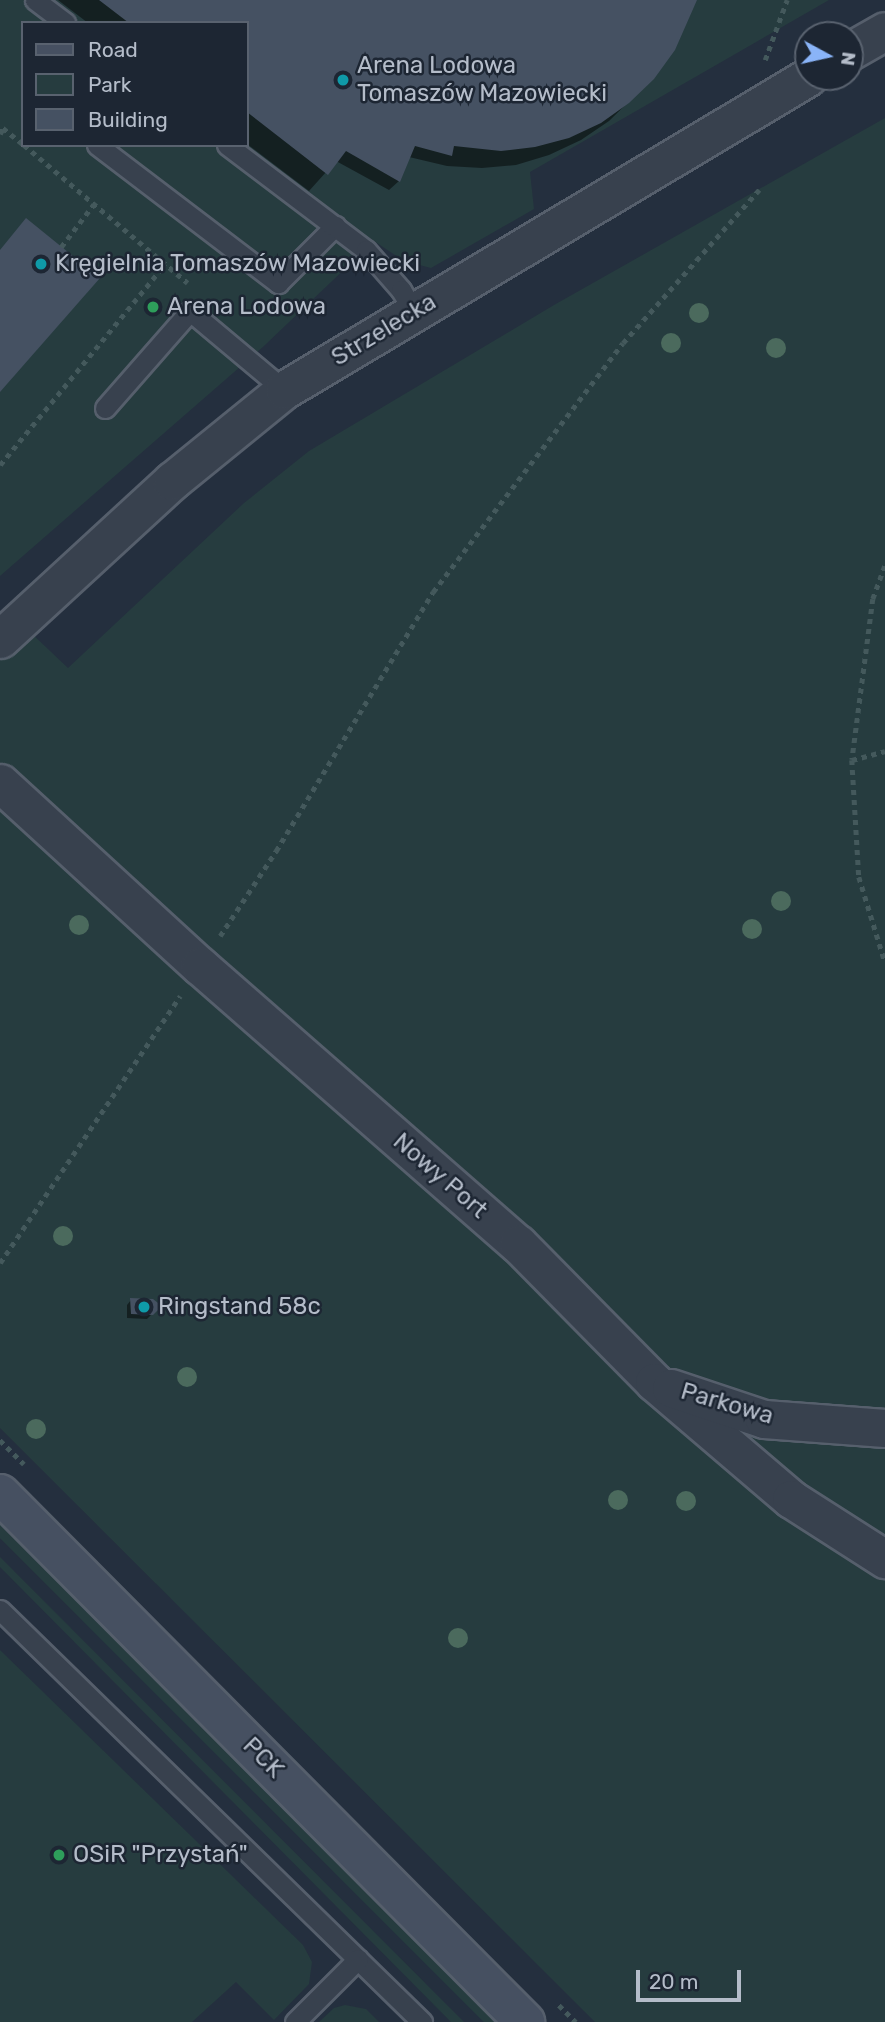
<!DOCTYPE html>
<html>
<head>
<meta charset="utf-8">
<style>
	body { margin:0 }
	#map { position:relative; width:885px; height:2022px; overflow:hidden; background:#242f3e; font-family:Rubik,sans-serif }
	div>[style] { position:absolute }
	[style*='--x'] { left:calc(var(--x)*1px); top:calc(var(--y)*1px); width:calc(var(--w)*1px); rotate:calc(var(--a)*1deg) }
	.green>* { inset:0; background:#263c3f; transform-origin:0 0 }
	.shadow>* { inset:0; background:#0007 }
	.building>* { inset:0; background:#455162 }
	.path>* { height:4.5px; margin-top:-2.25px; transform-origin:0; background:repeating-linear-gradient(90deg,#44595c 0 5px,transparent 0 10px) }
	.roads { filter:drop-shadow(2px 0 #565f6c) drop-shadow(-2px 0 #565f6c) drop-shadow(0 2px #565f6c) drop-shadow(0 -2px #565f6c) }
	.lane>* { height:19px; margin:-9.5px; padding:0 9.5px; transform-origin:9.5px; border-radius:9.5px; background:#38414e }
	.street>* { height:37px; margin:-18.5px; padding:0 18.5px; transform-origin:18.5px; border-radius:18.5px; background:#38414e }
	.secondary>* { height:38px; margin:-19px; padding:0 19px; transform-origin:19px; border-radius:19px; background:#465061 }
	.trees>* { width:20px; height:20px; margin:-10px; border-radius:50%; background:#4b6a5d }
	.dots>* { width:19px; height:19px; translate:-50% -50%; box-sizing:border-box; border:4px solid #1d2633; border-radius:50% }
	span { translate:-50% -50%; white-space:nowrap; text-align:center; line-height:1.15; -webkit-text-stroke:5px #1d2633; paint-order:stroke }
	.poi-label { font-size:24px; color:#b4bcc9 }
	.left { translate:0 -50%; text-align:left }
	.street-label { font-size:24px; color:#b4bcc9 }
	.legend { position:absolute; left:21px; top:21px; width:228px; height:126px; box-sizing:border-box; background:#1d2633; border:2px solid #59626f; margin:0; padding:9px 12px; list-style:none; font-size:21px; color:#b4bcc9 }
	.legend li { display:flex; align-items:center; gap:14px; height:35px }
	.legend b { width:35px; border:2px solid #59626f }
	.north { position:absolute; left:794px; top:21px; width:70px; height:70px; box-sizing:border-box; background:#1d2633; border:2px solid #59626f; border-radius:50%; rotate:98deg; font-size:19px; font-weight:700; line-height:28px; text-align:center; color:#b4bcc9 }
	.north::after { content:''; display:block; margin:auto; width:24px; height:32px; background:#8ab4f8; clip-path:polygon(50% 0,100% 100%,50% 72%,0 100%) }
	.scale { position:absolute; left:636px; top:1970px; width:105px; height:32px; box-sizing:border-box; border:4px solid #b4bcc9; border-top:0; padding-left:9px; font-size:21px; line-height:24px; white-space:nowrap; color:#b4bcc9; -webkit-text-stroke:5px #1d2633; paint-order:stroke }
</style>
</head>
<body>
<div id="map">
	<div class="green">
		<i style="clip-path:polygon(evenodd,0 0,829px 0,530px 172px,534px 209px,431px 268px,404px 261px,374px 241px,264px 346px,0 576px,0 0,23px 23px,247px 23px,247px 145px,23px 145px,23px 23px)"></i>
		<i style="clip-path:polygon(885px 118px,885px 2022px,595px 2022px,0 1428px,0 658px,29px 631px,68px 668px,244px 503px,309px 451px,554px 305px)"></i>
		<i style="left:0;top:1524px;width:704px;height:10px;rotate:45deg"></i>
		<i style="clip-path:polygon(0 1557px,464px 2022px,451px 2022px,0 1567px)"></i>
		<i style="clip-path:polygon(0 1650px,303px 1945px,312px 1962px,309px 1984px,274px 2020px,236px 1982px,192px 2022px,0 2022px)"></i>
		<i style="clip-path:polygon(345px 2005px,366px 2009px,379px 2022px,319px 2022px,334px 2008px)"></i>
	</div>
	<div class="shadow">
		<i style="clip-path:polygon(58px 0,695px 0,673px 50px,653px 78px,609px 121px,581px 140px,549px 155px,516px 165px,482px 168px,447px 166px,409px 157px,399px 181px,389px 190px,336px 161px,309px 191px,247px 144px,247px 23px,88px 23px)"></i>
		<i style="clip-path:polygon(131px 1300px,152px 1314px,147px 1319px,127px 1318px,127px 1305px)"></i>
	</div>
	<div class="building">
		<i style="clip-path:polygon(99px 0,697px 0,675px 50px,654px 79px,629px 103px,601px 123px,569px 138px,535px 147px,501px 151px,454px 146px,452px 156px,415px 146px,400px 182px,346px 151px,328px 175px,247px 112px,247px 23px,129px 23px)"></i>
		<i style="clip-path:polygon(26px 218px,100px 278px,0 392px,0 250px)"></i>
		<i style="clip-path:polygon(130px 1298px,153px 1299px,158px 1303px,158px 1310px,153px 1315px,131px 1314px)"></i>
	</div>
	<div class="path">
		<i style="--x:765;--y:60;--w:64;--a:-69.9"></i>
		<i style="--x:0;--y:134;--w:7;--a:-63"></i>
		<i style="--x:3;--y:128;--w:26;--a:39"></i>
		<i style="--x:24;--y:145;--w:214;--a:40.1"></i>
		<i style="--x:61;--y:247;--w:54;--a:-52.5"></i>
		<i style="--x:0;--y:465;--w:260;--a:-50.6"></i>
		<i style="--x:885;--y:566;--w:35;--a:110"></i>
		<i style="--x:873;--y:599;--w:162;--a:97.4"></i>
		<i style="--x:852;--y:760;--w:117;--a:86.6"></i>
		<i style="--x:859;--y:877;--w:89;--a:73"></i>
		<i style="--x:852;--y:760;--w:34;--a:-15"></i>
		<i style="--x:220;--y:936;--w:102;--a:-56.6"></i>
		<i style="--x:276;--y:851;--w:303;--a:-58.8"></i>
		<i style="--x:433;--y:592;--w:313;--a:-52.7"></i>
		<i style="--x:623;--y:343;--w:205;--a:-48.4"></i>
		<i style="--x:0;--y:1263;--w:322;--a:-56"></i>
		<i style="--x:0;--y:1440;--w:34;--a:45"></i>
		<i style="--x:559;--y:2005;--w:24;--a:45"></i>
	</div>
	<div class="roads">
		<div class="lane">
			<i style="--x:35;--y:0;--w:38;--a:37"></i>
			<i style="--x:97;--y:145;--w:228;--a:37.3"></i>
			<i style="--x:278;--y:283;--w:81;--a:-45"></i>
			<i style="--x:227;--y:145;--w:174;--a:37.1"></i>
			<i style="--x:366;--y:250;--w:53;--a:48.8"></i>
			<i style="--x:401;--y:290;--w:26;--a:59"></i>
			<i style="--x:105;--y:408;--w:129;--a:-48.8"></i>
			<i style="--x:190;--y:311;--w:123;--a:40"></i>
			<i style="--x:0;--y:1610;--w:590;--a:44.31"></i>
			<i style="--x:295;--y:2022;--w:89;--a:-45"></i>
		</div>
		<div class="street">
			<i style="--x:850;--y:51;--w:40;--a:-29.7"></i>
			<i style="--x:0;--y:639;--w:234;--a:-42.6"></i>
			<i style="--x:172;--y:481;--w:144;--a:-39.1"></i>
			<i style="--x:284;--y:390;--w:610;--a:-30.85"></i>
			<i style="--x:0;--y:783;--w:271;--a:42.5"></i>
			<i style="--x:200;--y:966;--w:422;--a:41.2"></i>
			<i style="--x:518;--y:1244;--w:194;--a:45.4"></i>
			<i style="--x:654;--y:1382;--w:180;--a:40.5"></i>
			<i style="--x:791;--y:1499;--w:112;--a:32.6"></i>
			<i style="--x:671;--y:1388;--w:98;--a:18.4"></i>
			<i style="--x:764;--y:1419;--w:121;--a:4.3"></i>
		</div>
		<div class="secondary">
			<i style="--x:0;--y:1494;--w:745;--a:45.16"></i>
		</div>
	</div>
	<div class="trees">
		<i style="left:699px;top:313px"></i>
		<i style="left:671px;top:343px"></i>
		<i style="left:776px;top:348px"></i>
		<i style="left:781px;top:901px"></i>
		<i style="left:79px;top:925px"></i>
		<i style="left:752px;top:929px"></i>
		<i style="left:63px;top:1236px"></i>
		<i style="left:187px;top:1377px"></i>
		<i style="left:36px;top:1429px"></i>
		<i style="left:618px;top:1500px"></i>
		<i style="left:686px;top:1501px"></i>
		<i style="left:458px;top:1638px"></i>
	</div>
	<div class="dots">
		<i style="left:343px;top:80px;background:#0f9aa8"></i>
		<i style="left:41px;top:264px;background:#0f9aa8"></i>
		<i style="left:153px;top:307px;background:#2e9e5b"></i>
		<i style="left:144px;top:1307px;background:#0f9aa8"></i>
		<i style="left:59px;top:1855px;background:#2e9e5b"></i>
	</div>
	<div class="poi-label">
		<span class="left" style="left:357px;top:80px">Arena Lodowa<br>Tomaszów Mazowiecki</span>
		<span class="left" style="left:55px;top:264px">Kręgielnia Tomaszów Mazowiecki</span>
		<span class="left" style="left:167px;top:307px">Arena Lodowa</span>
		<span class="left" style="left:158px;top:1307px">Ringstand 58c</span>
		<span class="left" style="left:73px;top:1855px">OSiR "Przystań"</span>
	</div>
	<div class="street-label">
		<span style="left:384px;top:330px;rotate:-31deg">Strzelecka</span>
		<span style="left:440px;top:1176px;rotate:41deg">Nowy Port</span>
		<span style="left:727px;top:1404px;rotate:16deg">Parkowa</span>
		<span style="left:263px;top:1758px;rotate:45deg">PCK</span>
	</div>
	<ul class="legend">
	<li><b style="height:9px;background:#465061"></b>Road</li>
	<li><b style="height:19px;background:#263c3f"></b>Park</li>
	<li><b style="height:19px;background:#455162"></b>Building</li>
	</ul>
	<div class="north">N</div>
	<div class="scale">20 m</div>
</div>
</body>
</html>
